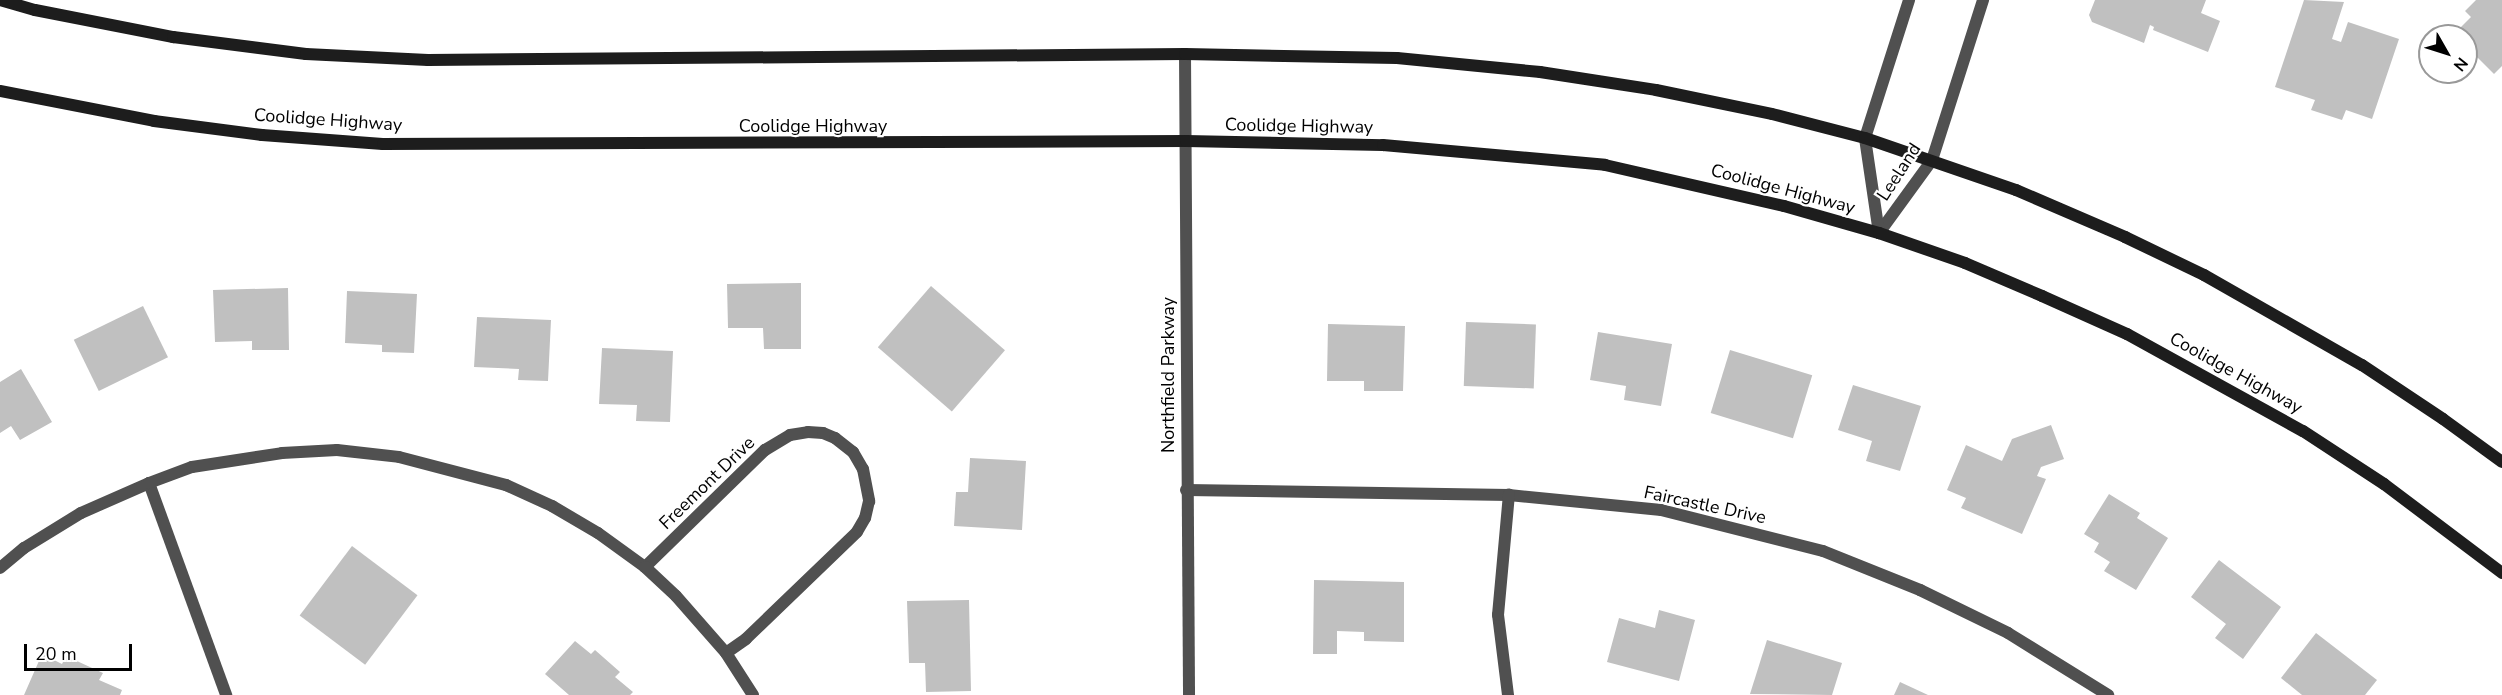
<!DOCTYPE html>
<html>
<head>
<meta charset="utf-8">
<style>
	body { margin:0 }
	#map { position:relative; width:2502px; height:695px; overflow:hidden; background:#fff; font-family:"Nunito Sans",sans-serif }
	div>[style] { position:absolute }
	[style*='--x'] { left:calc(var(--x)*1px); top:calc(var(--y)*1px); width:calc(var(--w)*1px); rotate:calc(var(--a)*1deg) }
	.building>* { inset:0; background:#c0c0c0; transform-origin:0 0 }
	.minor>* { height:12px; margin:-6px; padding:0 6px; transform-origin:6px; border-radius:6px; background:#505050 }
	.secondary>* { height:12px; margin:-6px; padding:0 6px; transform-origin:6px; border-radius:6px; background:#1d1d1d }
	span { translate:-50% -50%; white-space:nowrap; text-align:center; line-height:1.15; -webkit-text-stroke:4.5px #fff; paint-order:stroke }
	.street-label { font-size:18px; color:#000 }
	.north { position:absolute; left:2418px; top:24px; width:60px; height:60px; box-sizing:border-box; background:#fff; border:2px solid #999; border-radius:50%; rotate:129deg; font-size:16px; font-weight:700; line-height:24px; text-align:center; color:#000 }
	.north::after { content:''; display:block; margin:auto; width:21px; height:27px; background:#000; clip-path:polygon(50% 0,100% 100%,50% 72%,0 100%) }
	.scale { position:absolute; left:24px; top:644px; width:108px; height:27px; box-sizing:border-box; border:3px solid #000; border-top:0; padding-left:8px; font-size:18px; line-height:21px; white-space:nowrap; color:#000; -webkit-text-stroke:4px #fff; paint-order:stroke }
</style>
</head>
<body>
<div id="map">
	<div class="building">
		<i style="clip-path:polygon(2095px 0,2206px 0,2201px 13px,2220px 21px,2208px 52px,2153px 30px,2154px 27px,2150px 25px,2144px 43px,2092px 22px,2089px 15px)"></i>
		<i style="clip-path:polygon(2304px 0,2344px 2px,2332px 39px,2341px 42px,2348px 22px,2399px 39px,2372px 119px,2346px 110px,2342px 120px,2311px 110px,2315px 100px,2275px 87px)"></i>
		<i style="clip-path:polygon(2476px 0,2502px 0,2502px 66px,2494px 74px,2466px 46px,2466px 36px,2454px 34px,2471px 17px,2465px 11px)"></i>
		<i style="clip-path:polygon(801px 283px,801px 349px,764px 349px,763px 328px,728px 328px,727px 284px)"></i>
		<i style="left:931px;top:286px;width:98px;height:81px;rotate:41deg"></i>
		<i style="clip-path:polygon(288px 288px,289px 350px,252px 350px,252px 341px,215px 342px,213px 290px)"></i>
		<i style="clip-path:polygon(347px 291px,417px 294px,414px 353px,382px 352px,382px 345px,345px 343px)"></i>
		<i style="left:143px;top:306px;width:57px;height:77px;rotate:64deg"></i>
		<i style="clip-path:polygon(477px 317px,551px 320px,548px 381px,518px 380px,519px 369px,474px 367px)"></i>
		<i style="left:1466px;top:322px;width:70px;height:64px;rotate:2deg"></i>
		<i style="clip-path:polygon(1328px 324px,1405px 326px,1403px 391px,1364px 391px,1364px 381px,1327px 381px)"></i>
		<i style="clip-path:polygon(1598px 332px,1672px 344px,1661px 406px,1624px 400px,1626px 386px,1590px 380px)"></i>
		<i style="clip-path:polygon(602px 348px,673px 351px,670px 422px,636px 421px,637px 405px,599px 404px)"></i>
		<i style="left:1730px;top:350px;width:86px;height:66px;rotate:17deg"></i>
		<i style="clip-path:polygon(21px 369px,52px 422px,20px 440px,11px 426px,0 433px,0 382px)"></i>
		<i style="clip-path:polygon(1853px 385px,1921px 406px,1900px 471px,1866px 461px,1872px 441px,1838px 430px)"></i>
		<i style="clip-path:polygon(2051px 425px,2064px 459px,2041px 467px,2037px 476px,2046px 479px,2022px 534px,1961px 508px,1966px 498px,1947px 490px,1966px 445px,2002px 461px,2012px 439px)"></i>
		<i style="clip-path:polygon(970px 458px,1026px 461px,1022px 530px,954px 526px,956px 492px,968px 492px)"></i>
		<i style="clip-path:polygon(2109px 494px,2140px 513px,2137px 518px,2168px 538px,2136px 590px,2104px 571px,2110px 562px,2094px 552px,2099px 543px,2084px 534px)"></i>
		<i style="left:352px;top:546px;width:82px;height:87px;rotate:37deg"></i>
		<i style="clip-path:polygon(2219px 560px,2281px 607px,2243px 659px,2215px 638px,2226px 624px,2191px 597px)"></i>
		<i style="clip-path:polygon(1314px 580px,1404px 582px,1404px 642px,1364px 641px,1364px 632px,1337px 631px,1337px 654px,1313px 654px)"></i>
		<i style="clip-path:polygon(969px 600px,971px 691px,926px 692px,925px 663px,909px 663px,907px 601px)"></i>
		<i style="clip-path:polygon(1659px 610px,1695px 620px,1679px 681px,1607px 662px,1619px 618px,1655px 628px)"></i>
		<i style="clip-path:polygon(2316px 633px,2377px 680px,2365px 695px,2302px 695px,2281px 678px)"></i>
		<i style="clip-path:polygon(1767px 640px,1842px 663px,1832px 695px,1750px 694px)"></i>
		<i style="clip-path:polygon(575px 641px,591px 654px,595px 650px,620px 672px,615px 677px,633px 692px,630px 695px,569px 695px,545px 674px)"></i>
		<i style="clip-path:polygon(42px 654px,62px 664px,66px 656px,103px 673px,99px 680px,122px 690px,120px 695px,24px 695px)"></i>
		<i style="clip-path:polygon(1900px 682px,1928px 695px,1894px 695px)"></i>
	</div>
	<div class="minor">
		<i style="--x:1185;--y:54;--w:641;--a:89.64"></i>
		<i style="--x:1879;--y:233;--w:90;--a:-54"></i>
		<i style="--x:1932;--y:160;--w:168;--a:-72.3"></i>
		<i style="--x:1879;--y:233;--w:96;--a:-98.4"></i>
		<i style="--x:1865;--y:138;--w:145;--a:-72.3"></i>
		<i style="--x:149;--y:483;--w:226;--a:70"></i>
		<i style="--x:1186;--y:490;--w:323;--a:0.9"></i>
		<i style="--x:1509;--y:495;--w:153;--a:5.6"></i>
		<i style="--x:1661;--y:510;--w:167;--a:14.2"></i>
		<i style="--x:1823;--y:551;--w:105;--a:21.9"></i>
		<i style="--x:1920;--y:590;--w:98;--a:26"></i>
		<i style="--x:2008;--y:633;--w:118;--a:31.8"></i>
		<i style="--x:645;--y:567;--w:168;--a:-44.3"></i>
		<i style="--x:765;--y:450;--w:29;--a:-31"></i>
		<i style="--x:790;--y:435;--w:18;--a:-9"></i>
		<i style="--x:808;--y:432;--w:15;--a:4"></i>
		<i style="--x:823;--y:433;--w:13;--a:23"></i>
		<i style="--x:835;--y:438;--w:23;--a:38"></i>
		<i style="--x:853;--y:452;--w:20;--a:60"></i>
		<i style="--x:863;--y:469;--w:33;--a:79"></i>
		<i style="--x:869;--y:501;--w:17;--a:103"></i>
		<i style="--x:865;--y:518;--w:16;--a:120"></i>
		<i style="--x:857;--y:532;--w:154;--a:136.1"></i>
		<i style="--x:746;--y:639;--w:24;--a:145"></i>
		<i style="--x:0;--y:568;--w:31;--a:-40"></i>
		<i style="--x:24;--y:548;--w:67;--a:-31.6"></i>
		<i style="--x:81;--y:513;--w:74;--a:-23.8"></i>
		<i style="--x:149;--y:483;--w:46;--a:-20.4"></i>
		<i style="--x:192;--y:467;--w:91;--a:-8.8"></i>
		<i style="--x:282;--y:453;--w:55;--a:-3.1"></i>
		<i style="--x:337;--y:450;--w:62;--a:6.4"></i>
		<i style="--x:399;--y:457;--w:111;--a:14.7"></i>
		<i style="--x:506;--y:485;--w:51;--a:24.5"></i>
		<i style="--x:552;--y:506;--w:53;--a:30.4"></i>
		<i style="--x:598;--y:533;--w:58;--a:35.9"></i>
		<i style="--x:645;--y:567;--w:42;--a:43.1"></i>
		<i style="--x:676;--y:596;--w:76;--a:48.7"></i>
		<i style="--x:726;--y:653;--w:50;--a:57.3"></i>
		<i style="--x:1508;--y:695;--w:81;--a:-97.1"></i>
		<i style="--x:1498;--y:615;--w:121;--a:-84.8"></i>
	</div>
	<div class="secondary">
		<i style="--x:0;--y:0;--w:36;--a:16"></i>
		<i style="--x:35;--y:10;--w:141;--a:11.1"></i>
		<i style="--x:173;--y:37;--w:134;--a:7.3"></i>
		<i style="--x:306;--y:54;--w:122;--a:2.8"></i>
		<i style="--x:428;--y:60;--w:757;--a:-0.45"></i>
		<i style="--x:1185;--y:54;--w:212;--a:1.1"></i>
		<i style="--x:1397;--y:58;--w:144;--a:5.6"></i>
		<i style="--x:1540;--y:72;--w:117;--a:8.8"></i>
		<i style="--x:1656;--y:90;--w:118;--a:11.7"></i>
		<i style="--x:1772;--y:114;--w:96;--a:14.5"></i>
		<i style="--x:1865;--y:138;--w:160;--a:19"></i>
		<i style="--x:2016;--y:190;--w:119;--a:23.3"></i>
		<i style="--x:2125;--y:237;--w:88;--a:25.7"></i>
		<i style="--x:2204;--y:275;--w:182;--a:29.7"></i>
		<i style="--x:2362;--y:365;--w:97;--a:33.7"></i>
		<i style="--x:2443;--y:419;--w:73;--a:36.1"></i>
		<i style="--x:0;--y:91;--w:157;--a:11"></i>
		<i style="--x:154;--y:121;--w:109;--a:7.4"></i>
		<i style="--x:262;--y:135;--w:121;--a:4.3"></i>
		<i style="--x:383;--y:144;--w:803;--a:-0.21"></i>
		<i style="--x:1186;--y:141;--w:197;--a:1.2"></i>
		<i style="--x:1383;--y:145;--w:223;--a:5.1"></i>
		<i style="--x:1605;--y:165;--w:184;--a:12.9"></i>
		<i style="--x:1784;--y:206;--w:99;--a:15.9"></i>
		<i style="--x:1879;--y:233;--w:91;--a:19.2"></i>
		<i style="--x:1965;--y:263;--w:84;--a:23.2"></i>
		<i style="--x:2042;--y:296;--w:93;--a:24.1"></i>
		<i style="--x:2127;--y:334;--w:201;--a:28.9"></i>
		<i style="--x:2303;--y:431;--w:97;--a:33.2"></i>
		<i style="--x:2384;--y:484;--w:148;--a:37"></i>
	</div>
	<div class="street-label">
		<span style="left:328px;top:120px;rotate:4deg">Coolidge Highway</span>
		<span style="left:813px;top:126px">Coolidge Highway</span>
		<span style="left:1299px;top:126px;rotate:1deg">Coolidge Highway</span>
		<span style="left:1899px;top:172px;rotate:-57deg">Leeland</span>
		<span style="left:1783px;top:189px;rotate:15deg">Coolidge Highway</span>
		<span style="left:2236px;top:373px;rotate:29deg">Coolidge Highway</span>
		<span style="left:1168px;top:375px;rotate:-90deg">Northfield Parkway</span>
		<span style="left:707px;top:483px;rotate:-44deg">Freemont Drive</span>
		<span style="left:1705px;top:505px;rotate:12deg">Faircastle Drive</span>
	</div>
	<div class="north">N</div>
	<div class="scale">20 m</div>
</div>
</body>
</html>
